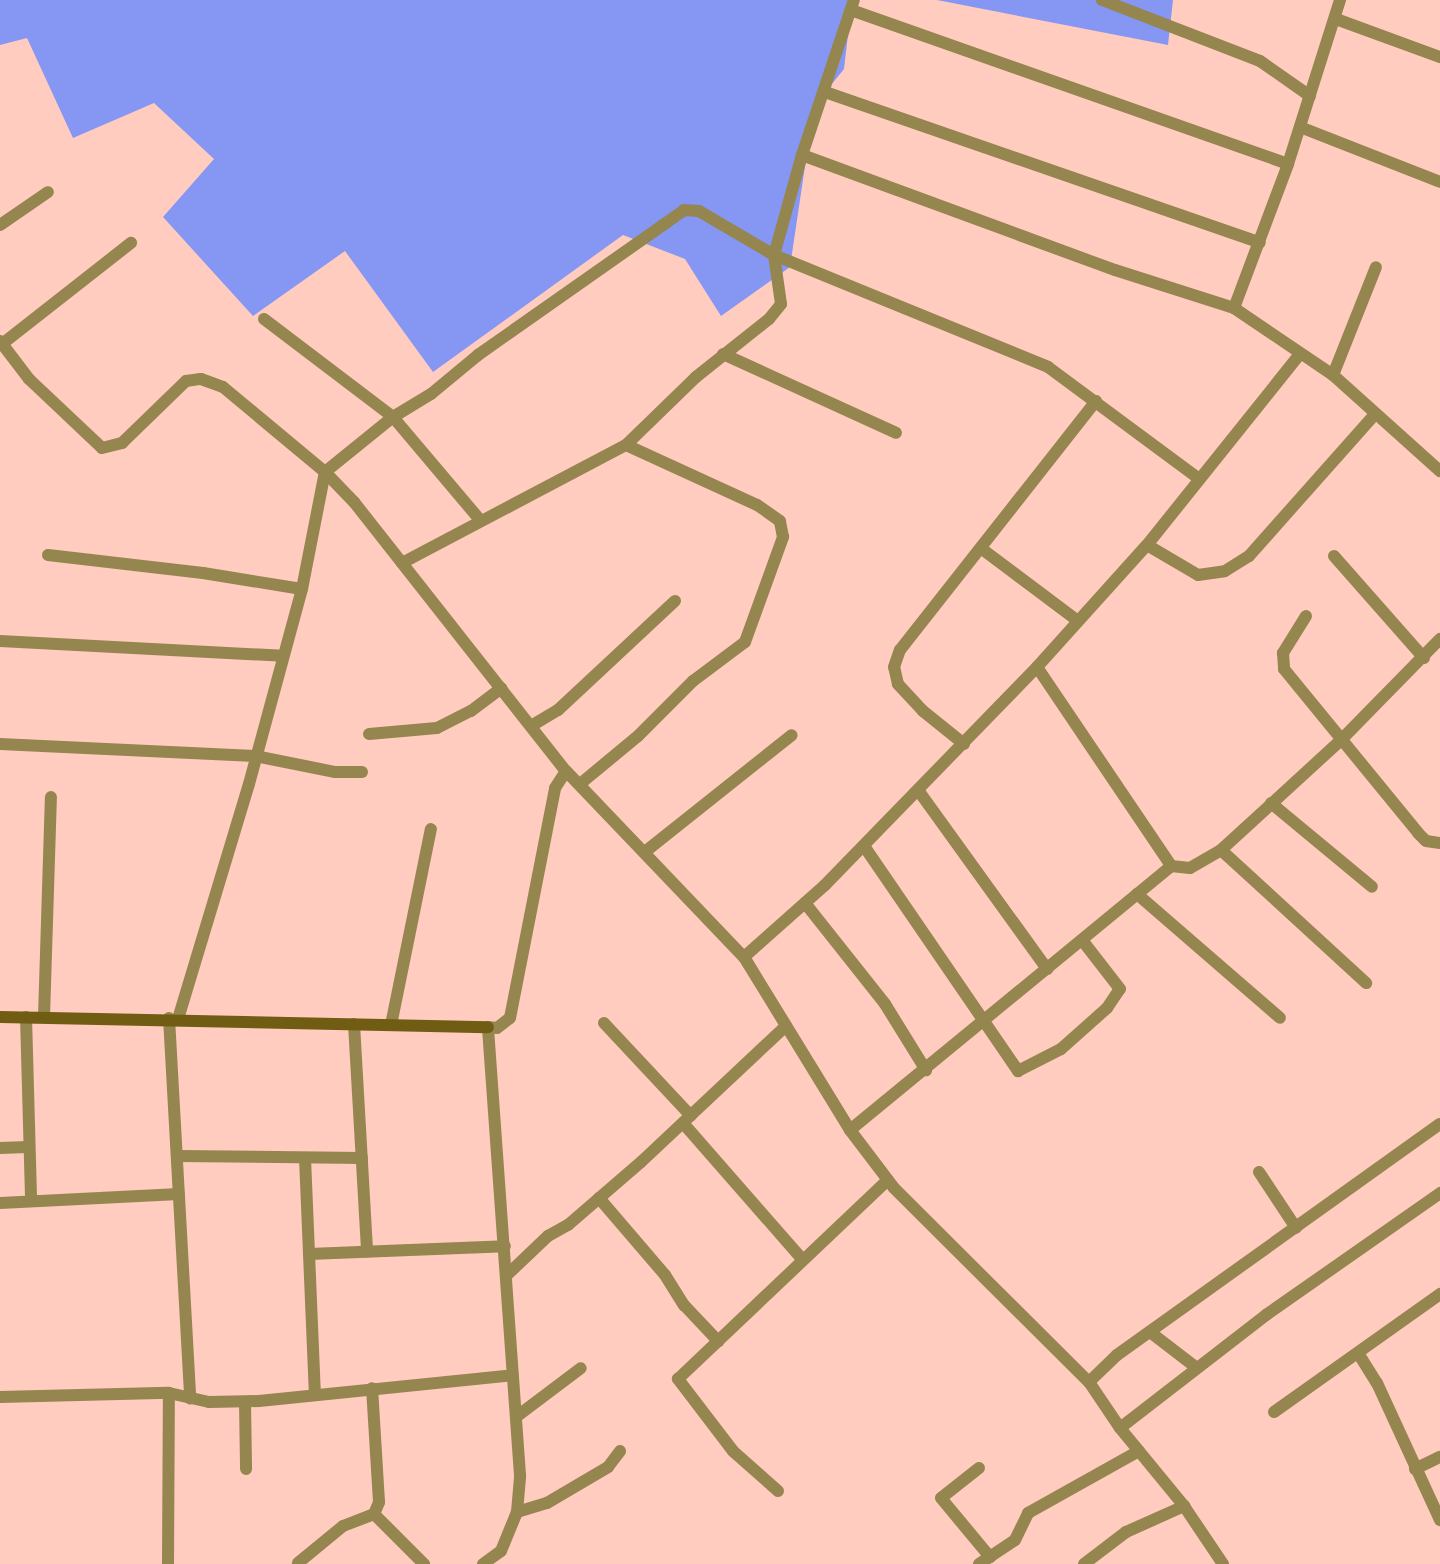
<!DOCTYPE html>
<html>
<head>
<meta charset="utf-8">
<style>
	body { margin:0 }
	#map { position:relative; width:1440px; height:1564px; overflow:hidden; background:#ffccbf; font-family:"Source Sans 3",sans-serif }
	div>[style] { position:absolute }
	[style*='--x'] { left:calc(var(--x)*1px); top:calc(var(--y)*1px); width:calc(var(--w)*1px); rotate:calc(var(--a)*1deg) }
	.forest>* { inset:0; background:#8597f2 }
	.street>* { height:12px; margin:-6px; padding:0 6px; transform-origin:6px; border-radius:6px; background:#95864f }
	.secondary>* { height:12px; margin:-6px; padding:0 6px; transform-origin:6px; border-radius:6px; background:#705d13 }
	span { translate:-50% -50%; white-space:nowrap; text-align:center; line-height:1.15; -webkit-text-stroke:6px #fafafa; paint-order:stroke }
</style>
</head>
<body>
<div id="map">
	<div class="forest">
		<i style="clip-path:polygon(0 0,852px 0,844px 69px,814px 106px,790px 267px,721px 316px,685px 259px,623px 235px,433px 372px,345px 251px,253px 316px,163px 217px,214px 159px,154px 103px,73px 138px,27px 38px,0 45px)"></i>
		<i style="clip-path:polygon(937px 0,1173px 0,1168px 45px)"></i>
	</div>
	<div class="street">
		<i style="--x:1102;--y:0;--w:169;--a:21.1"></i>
		<i style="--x:1260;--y:61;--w:61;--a:35"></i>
		<i style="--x:851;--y:10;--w:463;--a:19.4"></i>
		<i style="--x:1336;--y:19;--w:111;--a:20.1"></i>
		<i style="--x:825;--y:92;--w:460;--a:19.1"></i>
		<i style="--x:1300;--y:127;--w:150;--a:21.4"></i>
		<i style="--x:802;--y:155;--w:163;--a:-71.5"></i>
		<i style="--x:0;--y:225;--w:58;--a:-34.5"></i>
		<i style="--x:1234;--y:308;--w:154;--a:-69.4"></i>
		<i style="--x:1288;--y:164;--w:172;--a:-72.4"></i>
		<i style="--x:264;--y:319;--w:162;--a:37.2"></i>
		<i style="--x:393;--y:417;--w:135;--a:49.8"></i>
		<i style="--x:0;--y:341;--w:48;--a:52.7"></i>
		<i style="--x:29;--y:379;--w:100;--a:43.4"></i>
		<i style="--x:102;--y:448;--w:21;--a:-14"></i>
		<i style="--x:122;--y:443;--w:89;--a:-44.1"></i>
		<i style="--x:186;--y:381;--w:15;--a:-8"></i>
		<i style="--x:201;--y:379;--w:23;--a:20"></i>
		<i style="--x:223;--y:387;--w:133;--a:39.8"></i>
		<i style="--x:325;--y:472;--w:42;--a:46"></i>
		<i style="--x:354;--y:502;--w:342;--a:51.8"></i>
		<i style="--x:566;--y:771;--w:257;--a:46.3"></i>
		<i style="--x:744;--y:957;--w:203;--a:58.5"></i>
		<i style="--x:850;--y:1130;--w:73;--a:52.8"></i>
		<i style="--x:894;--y:1188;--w:275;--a:44.9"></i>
		<i style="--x:1089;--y:1382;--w:55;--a:56"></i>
		<i style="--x:1120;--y:1428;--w:101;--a:50.6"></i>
		<i style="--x:1184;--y:1506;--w:70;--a:56.1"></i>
		<i style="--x:2;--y:344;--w:164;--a:-38.1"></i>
		<i style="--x:723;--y:354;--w:190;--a:24.5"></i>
		<i style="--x:1333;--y:375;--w:116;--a:-68.3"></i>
		<i style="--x:1147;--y:545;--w:59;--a:30.5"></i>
		<i style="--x:1198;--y:575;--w:27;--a:-8"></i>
		<i style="--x:1225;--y:571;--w:28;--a:-32"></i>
		<i style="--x:1249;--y:556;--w:190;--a:-48.4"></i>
		<i style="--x:982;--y:549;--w:120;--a:36.9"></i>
		<i style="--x:48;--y:555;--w:156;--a:6.6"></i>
		<i style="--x:203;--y:573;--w:100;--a:9.2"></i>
		<i style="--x:1334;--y:556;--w:136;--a:48.6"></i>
		<i style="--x:402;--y:563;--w:253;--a:-27.8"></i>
		<i style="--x:626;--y:445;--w:98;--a:-44.2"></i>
		<i style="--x:696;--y:377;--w:93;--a:-38.5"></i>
		<i style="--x:769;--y:319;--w:19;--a:-51"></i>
		<i style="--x:781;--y:304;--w:49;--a:-98.1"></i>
		<i style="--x:774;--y:255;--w:104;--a:-74.4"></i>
		<i style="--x:802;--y:155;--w:333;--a:20.2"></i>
		<i style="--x:1115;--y:270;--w:125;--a:17.7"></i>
		<i style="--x:1234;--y:308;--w:120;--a:34.1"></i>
		<i style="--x:1333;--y:375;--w:144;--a:41.9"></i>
		<i style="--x:1306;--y:616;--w:44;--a:121.9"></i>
		<i style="--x:1283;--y:653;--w:16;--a:86"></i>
		<i style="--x:1284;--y:669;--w:212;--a:50.7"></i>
		<i style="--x:1418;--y:833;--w:11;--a:45"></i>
		<i style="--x:1426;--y:841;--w:14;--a:8"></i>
		<i style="--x:0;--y:641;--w:283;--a:3"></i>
		<i style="--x:1037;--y:667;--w:240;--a:56"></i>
		<i style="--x:531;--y:726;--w:31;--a:-31"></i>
		<i style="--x:558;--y:710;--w:160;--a:-43"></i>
		<i style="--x:369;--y:734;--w:68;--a:-5"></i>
		<i style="--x:437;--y:728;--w:38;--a:-27"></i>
		<i style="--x:471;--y:711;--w:38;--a:-37"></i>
		<i style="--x:0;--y:744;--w:255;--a:2.7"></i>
		<i style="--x:255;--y:756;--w:82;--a:11.3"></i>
		<i style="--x:335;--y:772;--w:27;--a:0"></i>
		<i style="--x:964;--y:744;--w:53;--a:-141.2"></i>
		<i style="--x:923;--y:711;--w:37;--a:-133"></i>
		<i style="--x:898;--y:684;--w:17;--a:-103"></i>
		<i style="--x:894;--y:667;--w:18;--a:-71"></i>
		<i style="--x:900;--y:650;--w:317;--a:-51.8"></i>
		<i style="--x:580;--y:784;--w:75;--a:-39.6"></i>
		<i style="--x:638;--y:736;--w:78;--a:-45"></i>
		<i style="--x:693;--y:681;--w:65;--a:-36.9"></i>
		<i style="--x:745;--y:642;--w:112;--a:-70.1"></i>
		<i style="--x:783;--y:537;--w:16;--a:-101"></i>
		<i style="--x:780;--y:521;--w:28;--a:-145"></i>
		<i style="--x:757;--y:505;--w:144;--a:-155.4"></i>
		<i style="--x:918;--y:790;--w:221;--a:54.2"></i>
		<i style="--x:1271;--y:803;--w:131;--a:39.7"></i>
		<i style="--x:864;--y:846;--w:273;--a:55.6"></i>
		<i style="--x:1018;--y:1071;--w:48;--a:-27.1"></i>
		<i style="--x:1061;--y:1049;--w:62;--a:-41.7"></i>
		<i style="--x:1107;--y:1008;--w:23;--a:-56"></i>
		<i style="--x:1120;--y:989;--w:62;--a:-127.8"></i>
		<i style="--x:1221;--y:850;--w:197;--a:42.5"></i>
		<i style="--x:646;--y:851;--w:186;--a:-38.5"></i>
		<i style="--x:1137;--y:894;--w:189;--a:40.9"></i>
		<i style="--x:805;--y:903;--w:129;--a:51.6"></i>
		<i style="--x:885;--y:1004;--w:78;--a:58.2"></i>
		<i style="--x:744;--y:957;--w:108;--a:-41.6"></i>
		<i style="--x:825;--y:885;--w:304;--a:-45.8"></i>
		<i style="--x:1037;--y:667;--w:164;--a:-48"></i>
		<i style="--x:1147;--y:545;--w:243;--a:-51.3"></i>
		<i style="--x:26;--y:1017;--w:184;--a:88.4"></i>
		<i style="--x:44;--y:1017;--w:220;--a:-88.2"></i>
		<i style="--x:169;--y:1018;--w:381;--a:86.8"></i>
		<i style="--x:178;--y:1019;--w:245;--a:-73.2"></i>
		<i style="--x:249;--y:784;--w:202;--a:-74.8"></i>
		<i style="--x:302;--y:589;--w:119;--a:-78.9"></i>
		<i style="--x:325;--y:472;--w:87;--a:-39"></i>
		<i style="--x:393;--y:417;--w:44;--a:-31.2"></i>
		<i style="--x:431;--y:394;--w:61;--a:-39.7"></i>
		<i style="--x:478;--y:355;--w:252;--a:-35.1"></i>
		<i style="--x:684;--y:210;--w:15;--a:4"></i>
		<i style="--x:699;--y:211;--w:87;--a:30.4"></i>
		<i style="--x:774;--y:255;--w:296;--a:22.2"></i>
		<i style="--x:1048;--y:367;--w:187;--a:36.5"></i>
		<i style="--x:604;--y:1023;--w:127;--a:46.9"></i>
		<i style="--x:354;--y:1024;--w:228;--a:86.7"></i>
		<i style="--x:391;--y:1025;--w:200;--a:-78.5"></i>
		<i style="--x:683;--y:1123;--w:181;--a:48.8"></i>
		<i style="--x:850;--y:1130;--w:416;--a:-39.4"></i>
		<i style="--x:1171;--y:866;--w:19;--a:6"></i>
		<i style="--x:1190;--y:868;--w:36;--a:-30"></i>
		<i style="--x:1221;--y:850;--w:161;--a:-42.5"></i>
		<i style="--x:1340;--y:741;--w:143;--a:-45.6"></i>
		<i style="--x:0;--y:1148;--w:28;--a:-2"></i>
		<i style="--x:177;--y:1156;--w:185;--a:0.6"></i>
		<i style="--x:305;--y:1158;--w:236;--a:87.6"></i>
		<i style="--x:1259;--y:1172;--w:67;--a:56.5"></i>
		<i style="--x:599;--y:1198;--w:101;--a:49.4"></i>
		<i style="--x:665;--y:1275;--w:36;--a:58"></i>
		<i style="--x:684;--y:1305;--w:50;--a:46.6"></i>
		<i style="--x:0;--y:1203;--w:179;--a:-2.9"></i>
		<i style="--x:309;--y:1254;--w:196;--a:-2.3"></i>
		<i style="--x:507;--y:1275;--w:57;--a:-43.6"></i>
		<i style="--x:548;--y:1236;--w:23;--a:-29"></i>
		<i style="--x:568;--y:1225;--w:96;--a:-40.8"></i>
		<i style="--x:641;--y:1162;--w:199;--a:-43.2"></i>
		<i style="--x:1150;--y:1332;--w:59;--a:37.5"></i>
		<i style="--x:1358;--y:1353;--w:36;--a:58"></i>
		<i style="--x:1377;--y:1383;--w:151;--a:65.3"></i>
		<i style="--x:1089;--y:1382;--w:39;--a:-44"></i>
		<i style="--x:1117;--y:1355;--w:397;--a:-35.6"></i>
		<i style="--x:0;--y:1397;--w:169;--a:-1.4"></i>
		<i style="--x:169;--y:1393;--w:41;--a:12.7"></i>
		<i style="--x:209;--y:1402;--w:50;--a:-1.1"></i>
		<i style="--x:259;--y:1401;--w:255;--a:-5.8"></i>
		<i style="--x:245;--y:1402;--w:67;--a:89.1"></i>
		<i style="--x:1274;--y:1412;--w:204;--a:-35.4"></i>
		<i style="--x:516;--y:1417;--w:81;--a:-37"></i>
		<i style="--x:1120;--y:1428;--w:185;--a:-37.7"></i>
		<i style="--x:1266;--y:1315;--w:213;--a:-35"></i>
		<i style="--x:979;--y:1468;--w:48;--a:141.7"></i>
		<i style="--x:941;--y:1498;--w:77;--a:50.3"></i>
		<i style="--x:1415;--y:1469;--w:28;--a:-26"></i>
		<i style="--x:778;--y:1491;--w:60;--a:-138.4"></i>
		<i style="--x:733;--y:1451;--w:91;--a:-127.4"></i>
		<i style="--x:678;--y:1379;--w:289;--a:-43.5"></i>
		<i style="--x:517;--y:1512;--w:31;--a:-17"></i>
		<i style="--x:547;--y:1503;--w:71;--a:-30.5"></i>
		<i style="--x:608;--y:1467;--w:20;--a:-53"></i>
		<i style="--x:374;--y:1514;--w:71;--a:45"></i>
		<i style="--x:298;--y:1563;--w:58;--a:-39.4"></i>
		<i style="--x:343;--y:1526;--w:33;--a:-21"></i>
		<i style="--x:374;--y:1514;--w:13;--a:-67"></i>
		<i style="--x:379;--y:1502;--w:114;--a:-93.5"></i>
		<i style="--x:168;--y:1564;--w:171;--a:-89.7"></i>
		<i style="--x:483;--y:1564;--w:22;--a:-36"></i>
		<i style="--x:501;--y:1551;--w:42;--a:-67.7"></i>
		<i style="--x:517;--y:1512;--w:37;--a:-85"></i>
		<i style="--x:520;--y:1475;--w:449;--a:-94.1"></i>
		<i style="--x:488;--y:1027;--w:9;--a:6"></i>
		<i style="--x:497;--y:1028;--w:16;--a:-38"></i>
		<i style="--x:510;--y:1018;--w:234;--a:-78.9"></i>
		<i style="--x:555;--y:788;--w:20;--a:-57"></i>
		<i style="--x:979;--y:1564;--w:43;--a:-33.7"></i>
		<i style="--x:1015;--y:1540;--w:30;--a:-64"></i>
		<i style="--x:1028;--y:1513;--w:127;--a:-29.2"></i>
		<i style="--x:1084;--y:1564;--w:53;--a:-37.3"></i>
		<i style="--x:1126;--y:1532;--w:64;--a:-24.1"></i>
	</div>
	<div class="secondary">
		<i style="--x:0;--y:1017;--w:488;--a:1.2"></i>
	</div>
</div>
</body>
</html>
